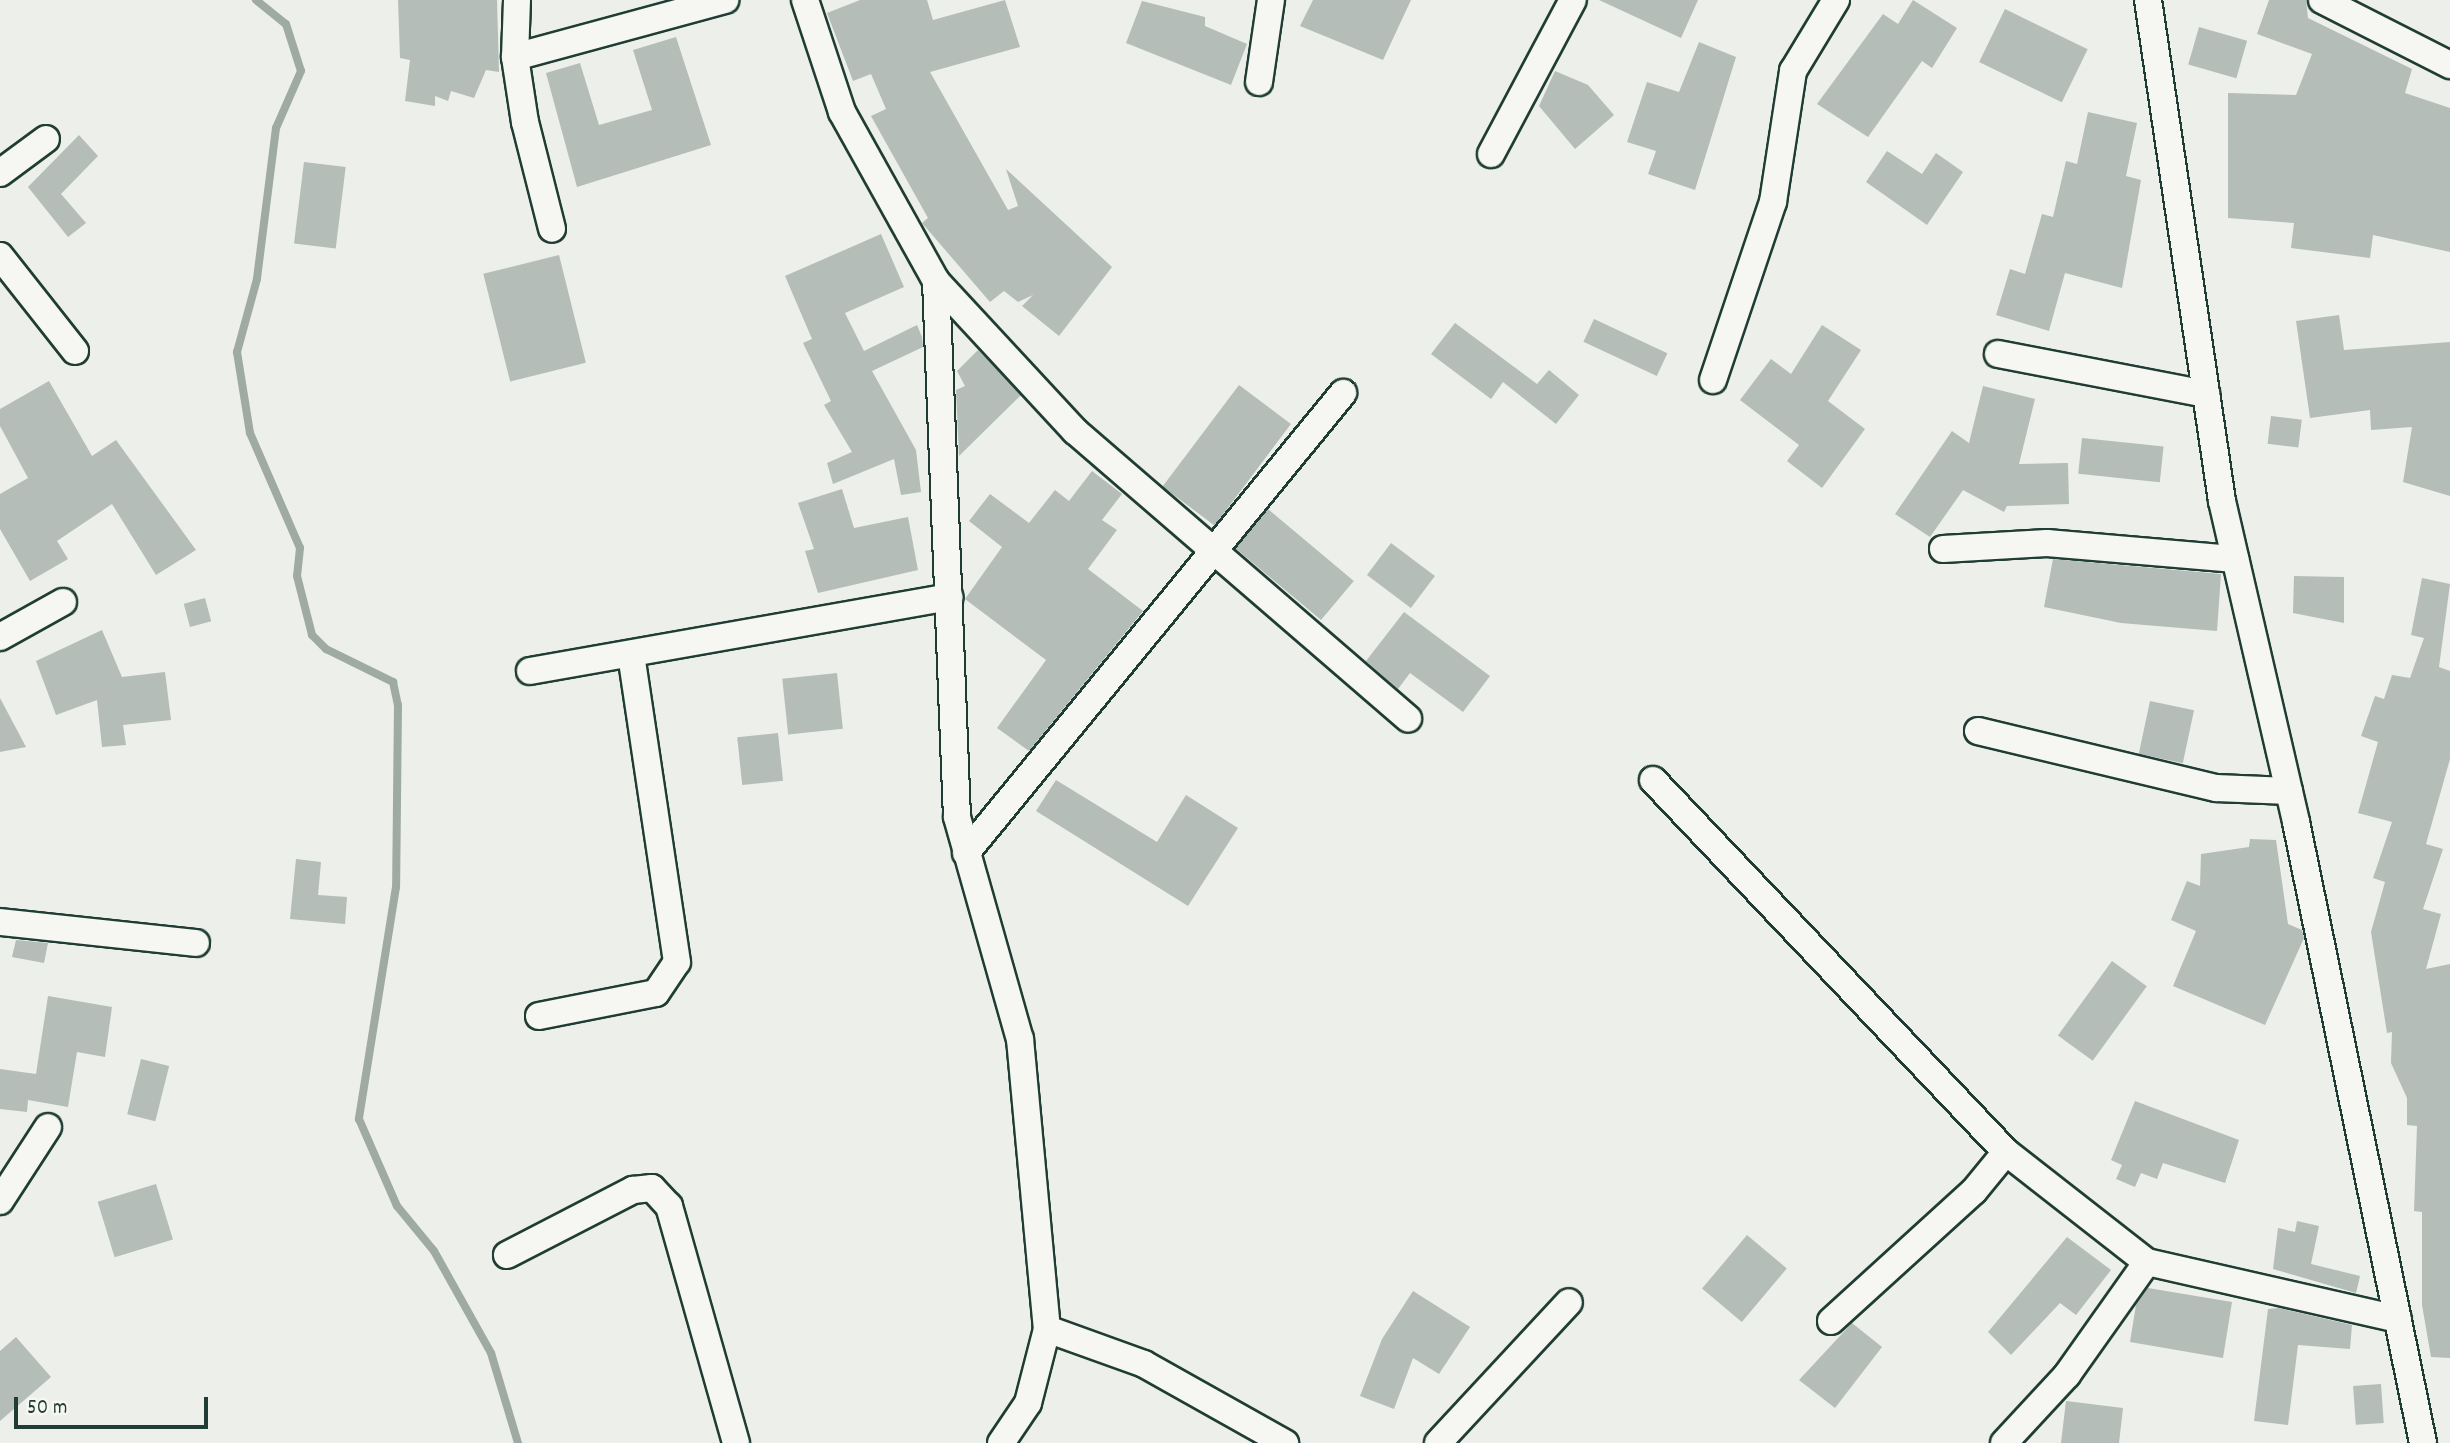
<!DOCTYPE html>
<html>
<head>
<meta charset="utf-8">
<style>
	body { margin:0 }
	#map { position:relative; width:2450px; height:1443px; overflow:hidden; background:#edefea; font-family:Dekko,sans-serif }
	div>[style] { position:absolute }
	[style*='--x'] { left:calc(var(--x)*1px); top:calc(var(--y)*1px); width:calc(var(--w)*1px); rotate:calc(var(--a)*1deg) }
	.stream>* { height:8px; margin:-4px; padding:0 4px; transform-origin:4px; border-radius:4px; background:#9faaa4 }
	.building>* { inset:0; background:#b4bdb8; transform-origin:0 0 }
	.roads { filter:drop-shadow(2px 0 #1f3d34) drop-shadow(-2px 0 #1f3d34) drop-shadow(0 2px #1f3d34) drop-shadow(0 -2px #1f3d34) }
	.minor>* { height:26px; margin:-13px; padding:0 13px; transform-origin:13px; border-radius:13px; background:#f6f6f2 }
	span { translate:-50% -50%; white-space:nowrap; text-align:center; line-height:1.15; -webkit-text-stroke:5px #f6f6f2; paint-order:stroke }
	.scale { position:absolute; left:14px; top:1397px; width:194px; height:32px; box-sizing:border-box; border:4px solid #1f3d34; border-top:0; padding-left:9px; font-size:21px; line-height:24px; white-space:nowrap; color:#1f3d34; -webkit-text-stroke:5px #f6f6f2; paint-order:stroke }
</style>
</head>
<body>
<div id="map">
	<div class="stream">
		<i style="--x:256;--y:0;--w:38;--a:39"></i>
		<i style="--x:286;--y:24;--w:49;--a:72.3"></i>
		<i style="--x:301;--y:71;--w:62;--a:113.7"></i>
		<i style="--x:276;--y:128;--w:152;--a:97.2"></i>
		<i style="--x:257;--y:279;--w:76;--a:105.3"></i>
		<i style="--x:237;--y:352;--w:82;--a:80.9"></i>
		<i style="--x:250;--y:433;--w:125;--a:66.5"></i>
		<i style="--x:300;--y:548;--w:28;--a:96"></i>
		<i style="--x:297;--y:576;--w:61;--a:75.7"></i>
		<i style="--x:312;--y:635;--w:20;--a:45"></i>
		<i style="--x:326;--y:649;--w:75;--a:26.2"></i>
		<i style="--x:393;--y:682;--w:24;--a:78"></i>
		<i style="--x:398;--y:705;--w:182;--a:90.6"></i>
		<i style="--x:396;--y:887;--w:235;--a:99.1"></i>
		<i style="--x:359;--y:1119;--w:95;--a:66.4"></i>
		<i style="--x:397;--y:1206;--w:58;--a:50.6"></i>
		<i style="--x:434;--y:1251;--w:117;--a:60.8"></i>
		<i style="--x:491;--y:1353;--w:94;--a:73.3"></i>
	</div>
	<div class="building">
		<i style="clip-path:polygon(398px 0,497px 0,499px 72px,486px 70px,474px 98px,451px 91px,448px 101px,435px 96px,435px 106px,405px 101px,410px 60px,400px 58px)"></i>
		<i style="clip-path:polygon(860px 0,927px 0,933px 20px,1005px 0,1020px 47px,930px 72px,1008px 210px,1018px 206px,1006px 169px,1112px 267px,1059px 336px,1022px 306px,1033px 295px,1018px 302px,1004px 291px,990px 302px,922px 223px,928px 218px,871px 116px,886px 109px,871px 74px,853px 81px,827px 13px)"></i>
		<i style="clip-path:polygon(1313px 0,1411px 0,1383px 60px,1300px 26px)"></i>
		<i style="clip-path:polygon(1599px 0,1698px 0,1681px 38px)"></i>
		<i style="clip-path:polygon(1913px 0,1957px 28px,1932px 68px,1922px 61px,1868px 137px,1817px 104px,1883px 14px,1898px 24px)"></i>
		<i style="clip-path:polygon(2269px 0,2306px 0,2308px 18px,2412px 69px,2405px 93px,2450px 108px,2450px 252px,2373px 235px,2370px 258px,2291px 248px,2294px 223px,2228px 218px,2228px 93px,2296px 95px,2312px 54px,2257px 34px)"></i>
		<i style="clip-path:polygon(1142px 1px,1205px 17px,1205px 26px,1247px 44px,1231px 85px,1126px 43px)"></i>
		<i style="left:2005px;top:9px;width:92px;height:59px;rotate:26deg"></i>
		<i style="left:2199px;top:27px;width:50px;height:39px;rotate:16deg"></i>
		<i style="clip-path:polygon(676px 37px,711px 145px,577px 187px,546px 73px,580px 63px,599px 125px,652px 110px,633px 50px)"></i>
		<i style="clip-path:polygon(1699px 42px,1736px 57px,1695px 190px,1648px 174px,1656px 151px,1627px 142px,1647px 82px,1679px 92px)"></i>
		<i style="clip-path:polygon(1555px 71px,1588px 85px,1614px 115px,1575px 149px,1539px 106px)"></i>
		<i style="clip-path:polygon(2088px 112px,2137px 123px,2126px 176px,2141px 180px,2122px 288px,2065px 273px,2049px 331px,1996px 315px,2010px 269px,2025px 274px,2042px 214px,2053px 217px,2066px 161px,2077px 164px)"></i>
		<i style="clip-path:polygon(79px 135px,98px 156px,61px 194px,86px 223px,68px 237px,28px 187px)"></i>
		<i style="clip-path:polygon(1887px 151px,1922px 174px,1936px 153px,1963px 172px,1927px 225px,1866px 182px)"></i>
		<i style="left:304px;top:162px;width:42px;height:82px;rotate:7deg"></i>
		<i style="clip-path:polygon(881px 234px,904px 287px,845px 313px,864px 351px,917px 325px,922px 337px,923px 347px,872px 371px,916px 450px,921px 492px,901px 495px,894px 459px,833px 484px,827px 463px,852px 452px,824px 405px,831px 401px,803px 343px,812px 339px,785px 276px)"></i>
		<i style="left:559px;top:255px;width:111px;height:78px;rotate:76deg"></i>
		<i style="clip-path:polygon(2339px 315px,2344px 350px,2450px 342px,2450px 496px,2403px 482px,2412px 427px,2371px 430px,2370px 410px,2310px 418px,2296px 321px)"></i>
		<i style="left:1594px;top:319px;width:81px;height:25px;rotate:25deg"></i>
		<i style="clip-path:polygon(1455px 323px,1537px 384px,1549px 370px,1579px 395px,1556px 424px,1503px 382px,1491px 399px,1431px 354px)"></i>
		<i style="clip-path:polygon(1822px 325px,1861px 350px,1828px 401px,1865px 429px,1822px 488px,1787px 461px,1799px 445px,1740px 400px,1771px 359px,1791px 374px)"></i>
		<i style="clip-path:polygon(978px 350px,1021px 395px,959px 456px,956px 390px,965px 386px,957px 371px)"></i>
		<i style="clip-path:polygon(49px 381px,92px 456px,116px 440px,196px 550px,156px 575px,112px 504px,57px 541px,68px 559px,30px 581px,0 529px,0 494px,28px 478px,0 426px,0 409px)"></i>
		<i style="left:1239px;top:385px;width:65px;height:127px;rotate:37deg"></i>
		<i style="clip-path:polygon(1983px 386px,2035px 399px,2019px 464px,2068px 463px,2069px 504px,2007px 506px,2004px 512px,1963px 490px,1930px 537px,1895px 514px,1952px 431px,1969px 443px)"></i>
		<i style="left:2271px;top:416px;width:31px;height:28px;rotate:7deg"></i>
		<i style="left:2082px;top:438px;width:82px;height:36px;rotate:6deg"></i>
		<i style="clip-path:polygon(1092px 471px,1122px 494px,1102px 520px,1117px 530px,1088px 569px,1143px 611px,1029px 751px,997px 728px,1046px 660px,965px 599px,1002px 547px,969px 521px,990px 494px,1029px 523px,1055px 490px,1069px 501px)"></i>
		<i style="clip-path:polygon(842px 489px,854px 528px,908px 517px,918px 570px,818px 593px,805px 551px,814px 549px,798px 503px)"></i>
		<i style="left:1268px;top:509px;width:112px;height:51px;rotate:40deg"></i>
		<i style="left:1391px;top:543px;width:55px;height:40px;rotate:37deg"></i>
		<i style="clip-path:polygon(2053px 559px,2221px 574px,2217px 631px,2121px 623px,2044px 607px)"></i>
		<i style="clip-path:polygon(2294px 576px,2344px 577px,2344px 623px,2293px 613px)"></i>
		<i style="clip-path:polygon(2422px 578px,2450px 584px,2439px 667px,2450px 671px,2450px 759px,2426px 844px,2443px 849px,2423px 909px,2441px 914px,2426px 969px,2450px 964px,2450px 1358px,2431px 1357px,2422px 1305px,2422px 1212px,2414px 1211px,2417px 1126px,2407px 1125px,2407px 1098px,2391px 1063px,2392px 1032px,2387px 1033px,2371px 932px,2385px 882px,2373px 878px,2392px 822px,2358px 813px,2378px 742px,2361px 736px,2375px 696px,2384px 699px,2392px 675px,2410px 678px,2424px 638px,2411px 635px)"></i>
		<i style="left:205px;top:598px;width:24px;height:22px;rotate:75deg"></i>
		<i style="clip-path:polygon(1404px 612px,1490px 676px,1463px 712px,1410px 673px,1398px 689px,1366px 661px)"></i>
		<i style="clip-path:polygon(102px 630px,122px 677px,165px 672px,171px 720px,123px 725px,126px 745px,102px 747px,97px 700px,56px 715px,36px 661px)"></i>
		<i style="left:837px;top:673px;width:56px;height:55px;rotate:84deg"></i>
		<i style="clip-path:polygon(0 698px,26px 747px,0 752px)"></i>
		<i style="left:2150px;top:701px;width:45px;height:54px;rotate:12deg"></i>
		<i style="left:778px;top:733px;width:48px;height:41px;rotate:84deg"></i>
		<i style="clip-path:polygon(1056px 780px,1157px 842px,1186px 795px,1238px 828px,1188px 906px,1036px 811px)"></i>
		<i style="clip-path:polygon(2250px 839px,2276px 840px,2288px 924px,2302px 930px,2304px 938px,2265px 1025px,2173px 986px,2196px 931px,2171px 920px,2187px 881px,2200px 886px,2201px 854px,2249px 847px)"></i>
		<i style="clip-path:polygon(296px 859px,321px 862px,318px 895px,347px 897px,345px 924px,290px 919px)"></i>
		<i style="clip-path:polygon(16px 940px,48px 943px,44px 963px,12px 957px)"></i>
		<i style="left:2112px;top:961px;width:43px;height:92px;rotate:36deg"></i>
		<i style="clip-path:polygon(48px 996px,112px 1007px,105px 1057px,77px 1052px,68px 1107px,28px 1100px,27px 1112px,0 1109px,0 1069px,36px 1074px)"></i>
		<i style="left:141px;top:1059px;width:29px;height:57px;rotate:14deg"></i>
		<i style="clip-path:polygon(2135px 1101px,2239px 1140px,2225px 1183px,2163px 1163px,2157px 1179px,2141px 1173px,2135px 1187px,2116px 1179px,2122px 1165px,2111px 1160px)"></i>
		<i style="left:156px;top:1184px;width:58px;height:61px;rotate:73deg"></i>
		<i style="clip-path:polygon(2297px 1221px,2319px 1226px,2311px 1264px,2360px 1276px,2356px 1293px,2273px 1269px,2278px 1228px,2295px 1232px)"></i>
		<i style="left:1747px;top:1235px;width:52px;height:70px;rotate:40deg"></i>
		<i style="clip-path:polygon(2067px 1237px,2111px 1270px,2076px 1315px,2060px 1303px,2011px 1355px,1988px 1332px)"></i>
		<i style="clip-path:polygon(2148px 1288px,2232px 1302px,2223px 1358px,2130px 1342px,2136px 1305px)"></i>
		<i style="clip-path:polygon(1413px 1291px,1470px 1327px,1439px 1374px,1413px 1358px,1394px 1409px,1360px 1396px,1382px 1339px)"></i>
		<i style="clip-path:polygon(2279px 1308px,2352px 1325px,2350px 1349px,2298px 1345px,2288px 1425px,2254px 1421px,2268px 1309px)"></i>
		<i style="clip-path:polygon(1852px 1323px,1882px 1347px,1835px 1408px,1799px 1380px)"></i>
		<i style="clip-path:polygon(16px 1337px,51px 1377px,0 1421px,0 1351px)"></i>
		<i style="left:2381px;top:1384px;width:39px;height:28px;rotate:86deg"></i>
		<i style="clip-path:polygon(2066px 1401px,2123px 1408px,2119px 1443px,2061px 1443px)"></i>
	</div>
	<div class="roads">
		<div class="minor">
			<i style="--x:517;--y:0;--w:57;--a:92"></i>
			<i style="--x:515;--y:57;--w:66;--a:81.3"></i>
			<i style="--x:525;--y:122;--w:110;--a:75.8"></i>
			<i style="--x:805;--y:0;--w:118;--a:71.7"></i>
			<i style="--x:842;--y:112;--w:193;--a:60.9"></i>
			<i style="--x:936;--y:281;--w:205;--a:47.2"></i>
			<i style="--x:1075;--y:431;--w:440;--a:40.8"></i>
			<i style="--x:2148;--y:0;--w:506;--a:81.6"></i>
			<i style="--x:2222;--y:501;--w:329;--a:77"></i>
			<i style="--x:2296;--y:822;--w:634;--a:78.44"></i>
			<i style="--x:2322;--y:0;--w:144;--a:26.9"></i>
			<i style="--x:515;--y:57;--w:218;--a:-15.2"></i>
			<i style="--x:1259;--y:82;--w:83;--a:-81.7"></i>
			<i style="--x:1491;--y:154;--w:174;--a:-62"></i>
			<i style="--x:0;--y:173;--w:57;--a:-36.5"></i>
			<i style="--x:0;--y:256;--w:121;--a:51.7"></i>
			<i style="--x:936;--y:281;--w:536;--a:87.76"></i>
			<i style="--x:957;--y:817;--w:231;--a:74.2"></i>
			<i style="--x:1020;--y:1039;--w:291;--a:84.7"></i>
			<i style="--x:1998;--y:354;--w:212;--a:10.9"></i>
			<i style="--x:1713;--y:380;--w:188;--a:-71.4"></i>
			<i style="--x:1773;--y:202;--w:133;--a:-81.3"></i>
			<i style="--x:1793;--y:71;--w:83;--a:-58.8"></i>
			<i style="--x:1943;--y:549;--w:104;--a:-3.3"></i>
			<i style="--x:2047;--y:543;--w:189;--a:4.9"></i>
			<i style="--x:0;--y:637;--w:72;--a:-29.1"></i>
			<i style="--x:530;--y:671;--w:426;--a:-10"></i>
			<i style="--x:1978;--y:731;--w:245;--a:13.5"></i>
			<i style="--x:2216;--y:788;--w:73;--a:2.4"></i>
			<i style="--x:1653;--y:780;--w:513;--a:46.5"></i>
			<i style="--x:2006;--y:1152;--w:179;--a:38"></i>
			<i style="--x:2147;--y:1262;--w:257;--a:12.8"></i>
			<i style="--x:966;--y:853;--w:595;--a:-50.66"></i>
			<i style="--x:0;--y:922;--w:197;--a:6.1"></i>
			<i style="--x:539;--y:1016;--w:119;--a:-11.1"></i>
			<i style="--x:656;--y:993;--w:37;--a:-56"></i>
			<i style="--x:677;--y:962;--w:310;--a:-98.5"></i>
			<i style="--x:0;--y:1201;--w:88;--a:-57"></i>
			<i style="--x:507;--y:1255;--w:142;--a:-27.3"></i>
			<i style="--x:633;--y:1190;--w:19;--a:-6"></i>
			<i style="--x:652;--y:1188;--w:25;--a:47"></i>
			<i style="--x:669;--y:1206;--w:246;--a:74.2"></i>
			<i style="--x:1831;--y:1321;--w:193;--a:-42.3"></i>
			<i style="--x:1974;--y:1191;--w:50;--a:-50.6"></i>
			<i style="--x:1001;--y:1443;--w:48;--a:-56"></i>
			<i style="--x:1028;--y:1403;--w:76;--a:-75.6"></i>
			<i style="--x:1047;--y:1329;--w:103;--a:19.8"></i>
			<i style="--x:1144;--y:1364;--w:162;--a:29.3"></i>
			<i style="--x:1438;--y:1443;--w:192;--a:-47.1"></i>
			<i style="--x:2004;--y:1443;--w:93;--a:-47.2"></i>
			<i style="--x:2067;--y:1375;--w:138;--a:-54.7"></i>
		</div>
	</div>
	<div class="scale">50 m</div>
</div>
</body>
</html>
